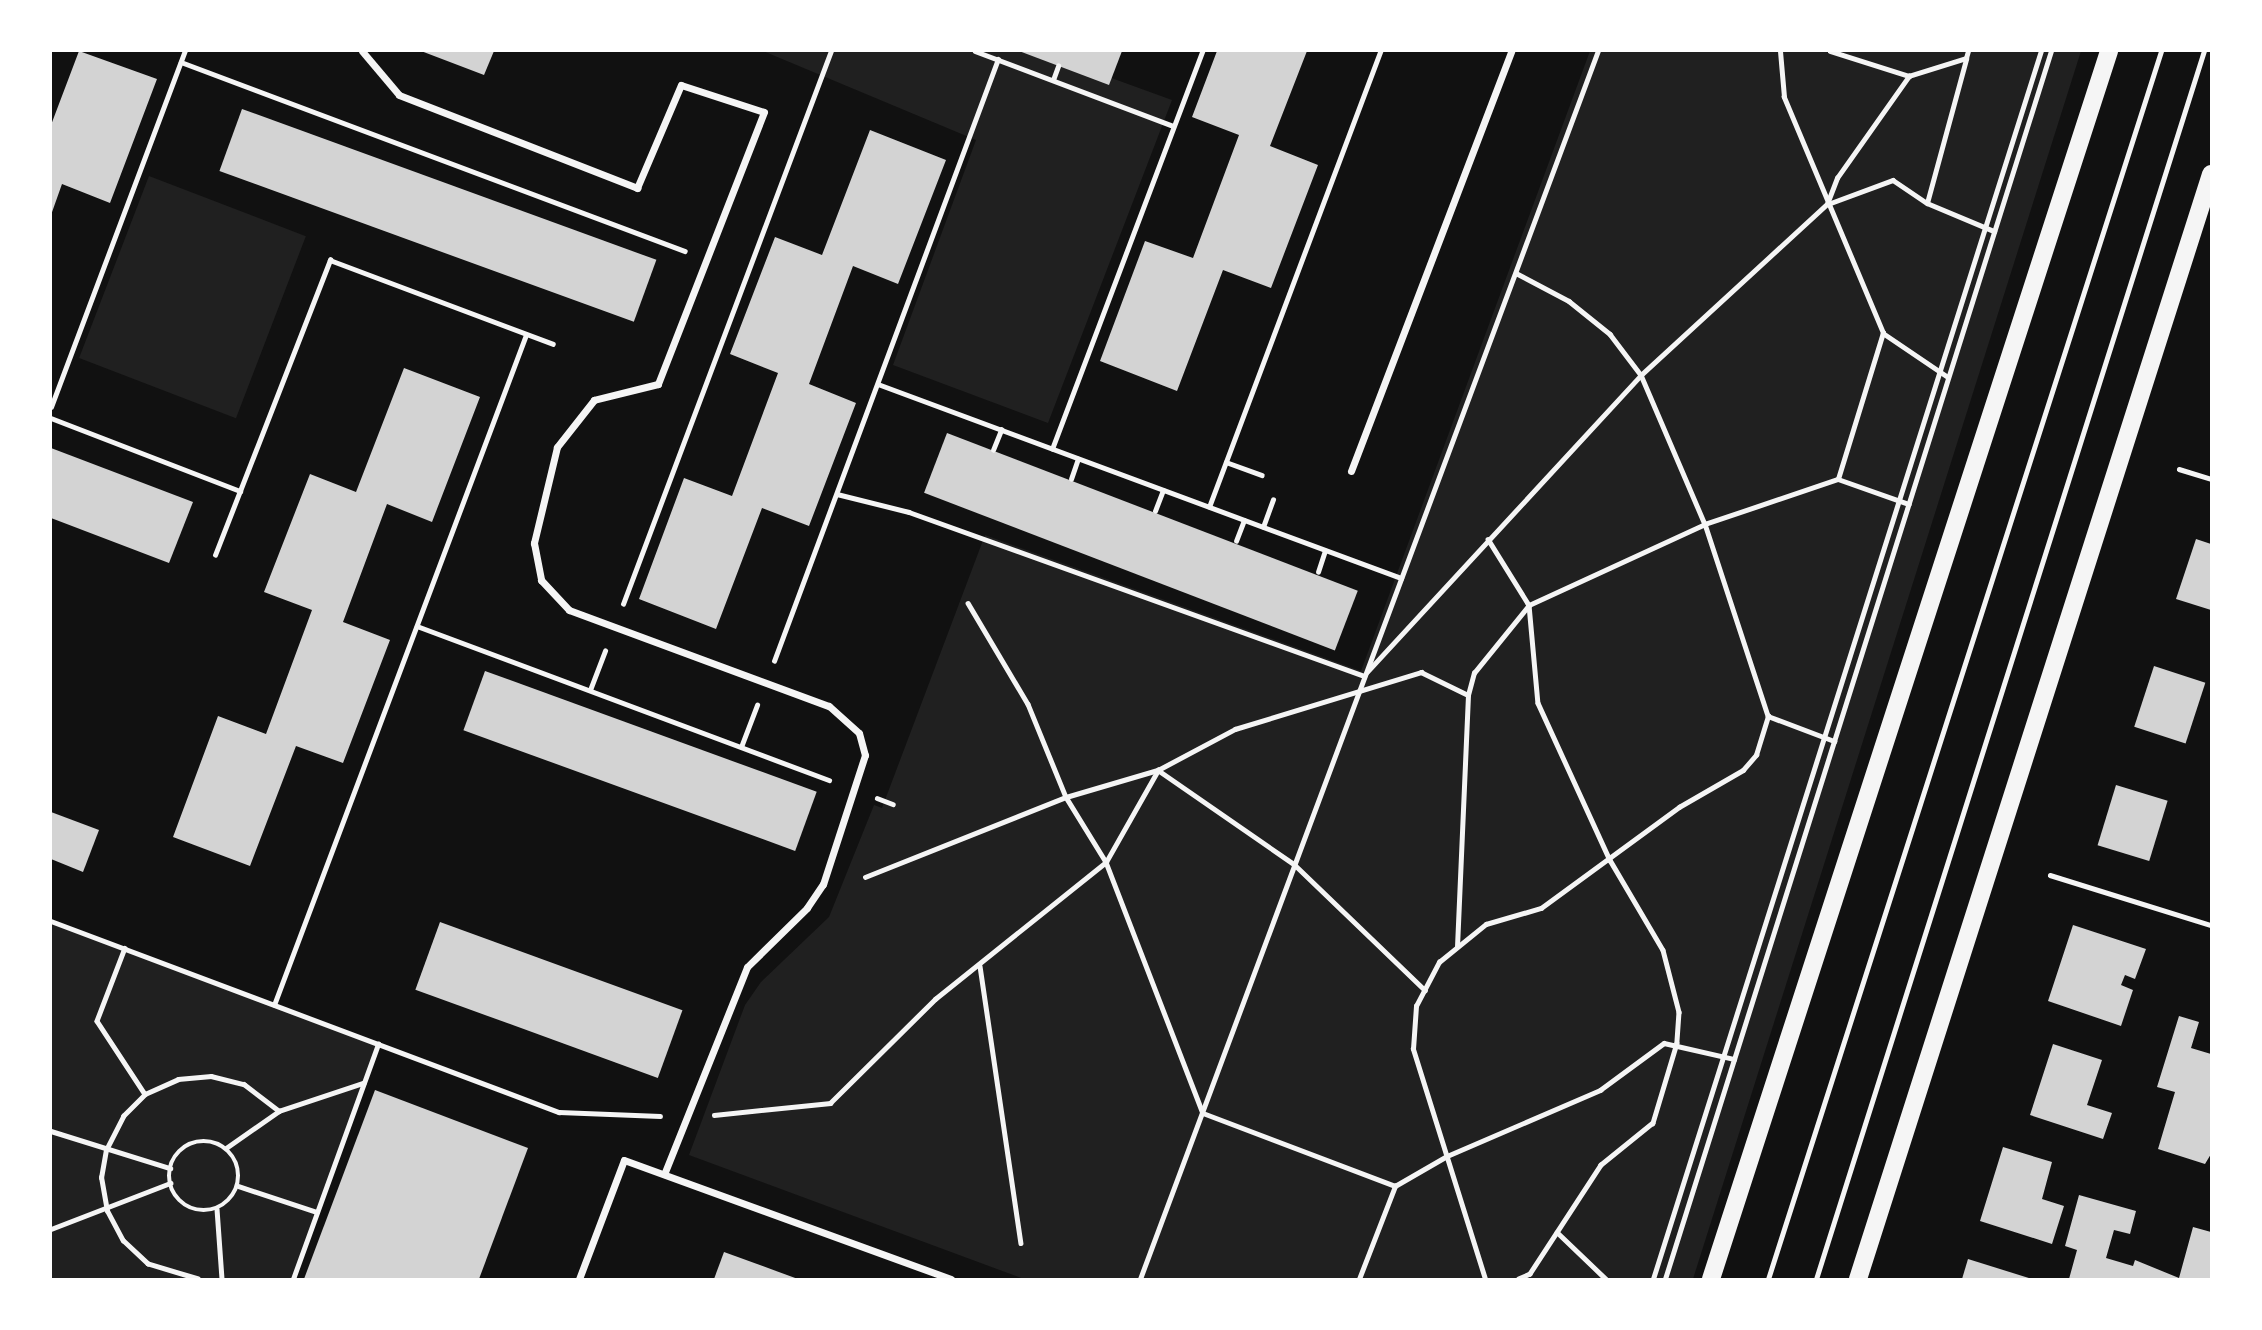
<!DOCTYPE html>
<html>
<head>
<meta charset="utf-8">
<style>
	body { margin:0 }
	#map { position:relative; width:2262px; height:1330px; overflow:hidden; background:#111; font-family:"PT Sans Narrow",sans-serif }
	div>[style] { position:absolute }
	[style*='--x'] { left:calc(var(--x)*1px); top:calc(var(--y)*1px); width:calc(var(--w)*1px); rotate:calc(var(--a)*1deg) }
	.green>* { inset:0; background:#202020; transform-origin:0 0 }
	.building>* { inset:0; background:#d3d3d3; transform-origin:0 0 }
	.path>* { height:4.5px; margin:-2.25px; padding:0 2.25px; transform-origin:2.25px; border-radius:2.25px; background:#f5f5f5 }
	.path>.ring { margin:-2.25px; padding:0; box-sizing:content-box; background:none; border:4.5px solid #f5f5f5; border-radius:50% }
	.service>* { height:5px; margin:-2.5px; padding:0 2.5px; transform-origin:2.5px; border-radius:2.5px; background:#f5f5f5 }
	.minor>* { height:7px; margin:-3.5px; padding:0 3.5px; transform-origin:3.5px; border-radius:3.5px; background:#f5f5f5 }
	.primary>* { height:18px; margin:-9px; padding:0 9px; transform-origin:9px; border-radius:9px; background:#f5f5f5 }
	span { translate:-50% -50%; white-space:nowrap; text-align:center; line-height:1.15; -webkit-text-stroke:6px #fff; paint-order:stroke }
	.frame { position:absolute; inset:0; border:52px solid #fff; pointer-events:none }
</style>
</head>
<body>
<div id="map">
	<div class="green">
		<i style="clip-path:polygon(763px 51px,1037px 51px,1172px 100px,1048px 423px,893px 365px,976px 140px)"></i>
		<i style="clip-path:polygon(1590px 51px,2081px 51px,1693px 1279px,1024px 1279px,689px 1155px,745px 1005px,761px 982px,829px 917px,874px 805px,882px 808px,985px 535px,1361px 671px)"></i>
		<i style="left:149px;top:176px;width:168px;height:195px;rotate:21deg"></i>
		<i style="clip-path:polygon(51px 921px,378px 1044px,293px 1279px,51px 1279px)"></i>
	</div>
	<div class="building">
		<i style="clip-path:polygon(79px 51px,157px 79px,110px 203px,62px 184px,51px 215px,51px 125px)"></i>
		<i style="clip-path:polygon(421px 51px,494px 51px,484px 75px)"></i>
		<i style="clip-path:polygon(1019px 51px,1122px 51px,1109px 85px)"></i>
		<i style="clip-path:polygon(1217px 51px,1307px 51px,1270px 146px,1318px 165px,1271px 288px,1223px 270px,1177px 391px,1100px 361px,1145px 241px,1193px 258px,1239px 135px,1192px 117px)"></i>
		<i style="left:242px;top:109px;width:441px;height:66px;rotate:20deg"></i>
		<i style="clip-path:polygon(870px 130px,946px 160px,898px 284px,853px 266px,809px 384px,856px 403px,809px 526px,762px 508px,716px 629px,639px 599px,684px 478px,732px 496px,778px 373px,730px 354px,775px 237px,822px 255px)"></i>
		<i style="clip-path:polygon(404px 368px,480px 397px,432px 522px,387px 504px,343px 622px,390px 640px,343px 763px,296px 746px,250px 866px,173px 837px,218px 716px,266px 734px,312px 610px,264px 592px,310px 474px,356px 492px)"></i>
		<i style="left:947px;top:433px;width:440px;height:64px;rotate:21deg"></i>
		<i style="clip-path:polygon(51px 448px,193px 502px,169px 563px,51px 518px)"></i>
		<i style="clip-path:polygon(2196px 539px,2211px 544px,2211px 610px,2176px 599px)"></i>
		<i style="left:2154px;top:666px;width:54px;height:64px;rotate:18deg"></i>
		<i style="left:485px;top:671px;width:353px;height:63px;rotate:20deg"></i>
		<i style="left:2116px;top:785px;width:54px;height:63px;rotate:17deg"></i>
		<i style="clip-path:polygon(51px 812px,99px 830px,83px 872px,51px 859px)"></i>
		<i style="left:440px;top:922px;width:258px;height:72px;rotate:20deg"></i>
		<i style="clip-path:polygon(2073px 925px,2146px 949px,2135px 979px,2125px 975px,2121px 985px,2133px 990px,2121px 1026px,2048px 1001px)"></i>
		<i style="clip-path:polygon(2179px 1016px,2199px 1022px,2191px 1048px,2211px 1054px,2211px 1154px,2205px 1164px,2158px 1149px,2175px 1092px,2157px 1087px)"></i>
		<i style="clip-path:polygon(2053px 1044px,2102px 1060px,2087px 1105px,2112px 1113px,2103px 1139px,2030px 1115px)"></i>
		<i style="clip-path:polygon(375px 1090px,528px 1148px,479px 1279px,304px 1279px)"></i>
		<i style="clip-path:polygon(2003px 1147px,2052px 1162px,2042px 1199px,2064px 1206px,2052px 1244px,1980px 1221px)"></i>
		<i style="clip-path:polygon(2079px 1195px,2136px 1211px,2130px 1234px,2114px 1230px,2106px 1258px,2133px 1266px,2135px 1260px,2179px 1278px,2193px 1227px,2211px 1232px,2211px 1279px,2069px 1279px,2077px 1250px,2065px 1246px)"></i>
		<i style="clip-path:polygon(724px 1252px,798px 1279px,714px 1279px)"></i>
		<i style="clip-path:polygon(1968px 1259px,2032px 1279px,1962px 1279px)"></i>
	</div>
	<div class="path">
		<i style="--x:975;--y:51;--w:212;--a:20.7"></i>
		<i style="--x:1830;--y:51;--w:83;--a:17.6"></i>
		<i style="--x:181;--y:62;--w:538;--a:20.56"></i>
		<i style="--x:1053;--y:80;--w:15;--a:-70"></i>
		<i style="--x:1927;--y:203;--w:149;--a:-74.8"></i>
		<i style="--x:1828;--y:204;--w:69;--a:-20.3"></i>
		<i style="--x:1893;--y:180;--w:41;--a:34.1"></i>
		<i style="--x:1927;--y:203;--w:73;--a:22.7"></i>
		<i style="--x:1516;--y:273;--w:60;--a:27.8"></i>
		<i style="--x:1569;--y:301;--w:53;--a:38.8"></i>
		<i style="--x:1610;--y:334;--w:51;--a:52.9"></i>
		<i style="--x:1641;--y:375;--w:162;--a:66.8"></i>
		<i style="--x:1705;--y:524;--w:202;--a:71.8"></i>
		<i style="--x:1768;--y:716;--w:71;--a:20.7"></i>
		<i style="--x:1883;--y:333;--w:78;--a:34.1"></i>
		<i style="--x:878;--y:384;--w:558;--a:20.35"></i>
		<i style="--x:51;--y:407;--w:380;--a:-69.4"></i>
		<i style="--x:51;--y:418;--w:203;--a:21.1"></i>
		<i style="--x:1052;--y:449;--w:425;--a:-69.3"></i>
		<i style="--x:993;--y:450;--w:22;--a:-68"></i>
		<i style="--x:1226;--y:462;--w:38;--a:20"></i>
		<i style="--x:2179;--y:469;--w:34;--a:17"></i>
		<i style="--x:1071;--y:479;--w:21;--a:-71"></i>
		<i style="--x:1838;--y:479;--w:75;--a:19.4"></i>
		<i style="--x:837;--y:494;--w:74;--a:14"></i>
		<i style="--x:909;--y:512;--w:484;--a:19.8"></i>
		<i style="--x:1209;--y:507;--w:487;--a:-69.4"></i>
		<i style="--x:1155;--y:511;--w:22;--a:-69"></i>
		<i style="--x:1263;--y:527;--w:29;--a:-70"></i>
		<i style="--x:1488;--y:539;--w:78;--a:58.2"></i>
		<i style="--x:1529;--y:605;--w:98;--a:84.8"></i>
		<i style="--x:1538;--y:703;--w:173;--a:65.4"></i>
		<i style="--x:1610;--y:860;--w:104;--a:59.5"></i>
		<i style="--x:1663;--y:950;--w:64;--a:75.5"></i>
		<i style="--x:1679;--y:1012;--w:31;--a:94"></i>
		<i style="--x:1677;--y:1043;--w:84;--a:106.7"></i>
		<i style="--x:1653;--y:1123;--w:67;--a:141.1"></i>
		<i style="--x:1601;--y:1165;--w:130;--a:123.1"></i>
		<i style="--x:1530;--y:1274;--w:12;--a:156"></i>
		<i style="--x:1236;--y:541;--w:22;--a:-69"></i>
		<i style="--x:215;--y:555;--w:317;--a:-68.7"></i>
		<i style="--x:330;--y:260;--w:238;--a:20.6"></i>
		<i style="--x:1318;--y:572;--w:22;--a:-72"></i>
		<i style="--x:968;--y:603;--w:117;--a:59.3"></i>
		<i style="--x:1028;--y:704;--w:100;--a:67.8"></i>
		<i style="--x:1066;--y:797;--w:76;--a:58.4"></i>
		<i style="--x:1106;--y:862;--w:269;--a:68.9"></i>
		<i style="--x:1203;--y:1113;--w:205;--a:20.8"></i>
		<i style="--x:623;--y:604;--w:591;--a:-69.39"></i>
		<i style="--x:417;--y:626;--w:440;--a:20.5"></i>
		<i style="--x:774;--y:661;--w:642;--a:-69.59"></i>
		<i style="--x:1367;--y:672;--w:404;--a:-47.3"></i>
		<i style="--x:1641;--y:375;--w:253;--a:-42.6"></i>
		<i style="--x:1827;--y:204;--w:28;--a:-69"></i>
		<i style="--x:1837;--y:178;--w:125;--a:-54.8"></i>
		<i style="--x:1909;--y:76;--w:60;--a:-17.5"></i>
		<i style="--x:1966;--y:58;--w:7;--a:-74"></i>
		<i style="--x:590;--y:690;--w:42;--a:-69"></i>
		<i style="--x:741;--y:747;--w:45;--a:-69.1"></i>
		<i style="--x:877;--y:798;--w:17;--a:21"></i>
		<i style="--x:2050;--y:875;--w:169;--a:17.3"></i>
		<i style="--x:865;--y:877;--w:216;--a:-21.7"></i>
		<i style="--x:1066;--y:797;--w:96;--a:-16.4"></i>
		<i style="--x:1158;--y:770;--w:165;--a:34.7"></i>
		<i style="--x:1294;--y:864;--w:182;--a:43.9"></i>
		<i style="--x:51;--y:921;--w:543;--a:20.61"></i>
		<i style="--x:559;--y:1112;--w:101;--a:2.3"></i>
		<i style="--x:1457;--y:947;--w:252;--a:-87.5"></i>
		<i style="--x:1468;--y:695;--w:23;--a:-75"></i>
		<i style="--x:1474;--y:673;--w:87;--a:-51"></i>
		<i style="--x:1529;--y:605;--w:194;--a:-24.7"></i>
		<i style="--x:1705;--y:524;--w:140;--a:-18.7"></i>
		<i style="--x:1838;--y:479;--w:153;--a:-72.9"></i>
		<i style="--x:1883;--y:333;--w:256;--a:-112.8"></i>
		<i style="--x:1784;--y:97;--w:46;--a:-95"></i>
		<i style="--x:125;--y:948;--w:78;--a:111"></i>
		<i style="--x:97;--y:1021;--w:87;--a:56.7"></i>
		<i style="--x:980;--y:966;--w:280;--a:81.6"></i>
		<i style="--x:274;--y:1005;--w:716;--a:-69.39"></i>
		<i style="--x:714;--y:1115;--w:117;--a:-5.9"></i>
		<i style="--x:830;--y:1103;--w:148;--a:-44.7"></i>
		<i style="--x:935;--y:999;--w:219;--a:-38.7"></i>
		<i style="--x:1106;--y:862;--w:106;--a:-60.5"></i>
		<i style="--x:1158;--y:770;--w:87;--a:-28"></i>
		<i style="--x:1235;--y:729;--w:195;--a:-17"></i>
		<i style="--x:1421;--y:672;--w:52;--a:26.1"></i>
		<i style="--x:51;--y:1131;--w:125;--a:17.3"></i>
		<i class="ring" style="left:169px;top:1141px;width:65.5px;height:65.5px"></i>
		<i style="--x:226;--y:1148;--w:65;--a:-34.9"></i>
		<i style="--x:279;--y:1111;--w:89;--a:-18.4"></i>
		<i style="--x:238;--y:1186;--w:83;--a:18.2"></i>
		<i style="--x:217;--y:1209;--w:70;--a:85.9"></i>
		<i style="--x:51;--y:1229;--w:128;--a:-21.1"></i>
		<i style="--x:1557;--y:1232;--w:68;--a:43.8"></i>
		<i style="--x:198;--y:1279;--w:52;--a:-163.3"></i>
		<i style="--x:148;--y:1264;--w:34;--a:-137"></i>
		<i style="--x:123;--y:1241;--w:34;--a:-118"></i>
		<i style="--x:107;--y:1211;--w:34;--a:-100"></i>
		<i style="--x:101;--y:1178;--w:28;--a:-80"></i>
		<i style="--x:106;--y:1150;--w:38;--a:-63"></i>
		<i style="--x:123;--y:1116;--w:31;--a:-45"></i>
		<i style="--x:145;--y:1094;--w:36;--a:-24"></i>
		<i style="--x:178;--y:1079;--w:33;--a:-5"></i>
		<i style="--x:211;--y:1076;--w:34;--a:14"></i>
		<i style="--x:244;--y:1084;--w:44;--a:37.6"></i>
		<i style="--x:293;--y:1279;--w:250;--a:-70.1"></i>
		<i style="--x:1140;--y:1279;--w:1311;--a:-69.55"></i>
		<i style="--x:1359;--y:1279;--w:100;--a:-68.8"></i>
		<i style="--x:1395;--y:1186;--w:60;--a:-30"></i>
		<i style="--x:1447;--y:1156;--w:167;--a:-23.3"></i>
		<i style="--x:1600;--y:1090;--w:79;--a:-36.3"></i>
		<i style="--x:1664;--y:1043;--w:72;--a:12.9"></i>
		<i style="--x:1485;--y:1279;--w:241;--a:-107.4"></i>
		<i style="--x:1413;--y:1049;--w:43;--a:-86"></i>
		<i style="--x:1416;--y:1006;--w:50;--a:-62.4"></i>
		<i style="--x:1439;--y:962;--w:60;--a:-39"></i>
		<i style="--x:1486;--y:924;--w:57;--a:-16.2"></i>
		<i style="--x:1541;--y:908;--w:171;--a:-36.2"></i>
		<i style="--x:1679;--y:807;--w:74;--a:-30"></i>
		<i style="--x:1743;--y:770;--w:20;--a:-49"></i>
		<i style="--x:1756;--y:755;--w:41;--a:-72.9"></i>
		<i style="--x:1653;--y:1279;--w:1288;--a:-72.47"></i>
		<i style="--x:1665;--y:1279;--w:1287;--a:-72.55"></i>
	</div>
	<div class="service">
		<i style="--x:1768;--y:1279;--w:1289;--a:-72.25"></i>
		<i style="--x:1816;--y:1279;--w:1288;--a:-72.47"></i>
	</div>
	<div class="minor">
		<i style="--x:362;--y:51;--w:57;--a:49.9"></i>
		<i style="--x:399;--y:95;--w:256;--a:21.3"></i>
		<i style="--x:637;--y:188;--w:112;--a:-66.9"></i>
		<i style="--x:681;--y:85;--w:87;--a:18"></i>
		<i style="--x:764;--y:112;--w:292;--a:111.3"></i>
		<i style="--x:658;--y:384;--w:66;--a:166"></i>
		<i style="--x:594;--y:400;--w:60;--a:128.2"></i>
		<i style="--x:557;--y:447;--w:99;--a:103.5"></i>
		<i style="--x:534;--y:543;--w:38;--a:79"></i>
		<i style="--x:541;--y:580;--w:41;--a:47"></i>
		<i style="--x:569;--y:610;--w:277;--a:20.3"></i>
		<i style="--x:829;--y:706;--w:40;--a:42"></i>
		<i style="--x:859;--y:733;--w:23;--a:75"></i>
		<i style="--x:865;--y:755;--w:136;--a:108"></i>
		<i style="--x:823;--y:884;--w:29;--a:124"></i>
		<i style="--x:807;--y:908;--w:84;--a:135.5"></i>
		<i style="--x:747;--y:967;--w:223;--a:111.8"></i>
		<i style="--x:1351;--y:471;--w:449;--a:-69.1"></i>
		<i style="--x:579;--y:1279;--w:127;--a:-69.3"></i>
		<i style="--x:624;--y:1160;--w:348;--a:20"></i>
	</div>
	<div class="primary">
		<i style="--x:1711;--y:1279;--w:1291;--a:-72.04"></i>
		<i style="--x:1858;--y:1279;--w:1160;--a:-72.28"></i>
	</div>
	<div class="frame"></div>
</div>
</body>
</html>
